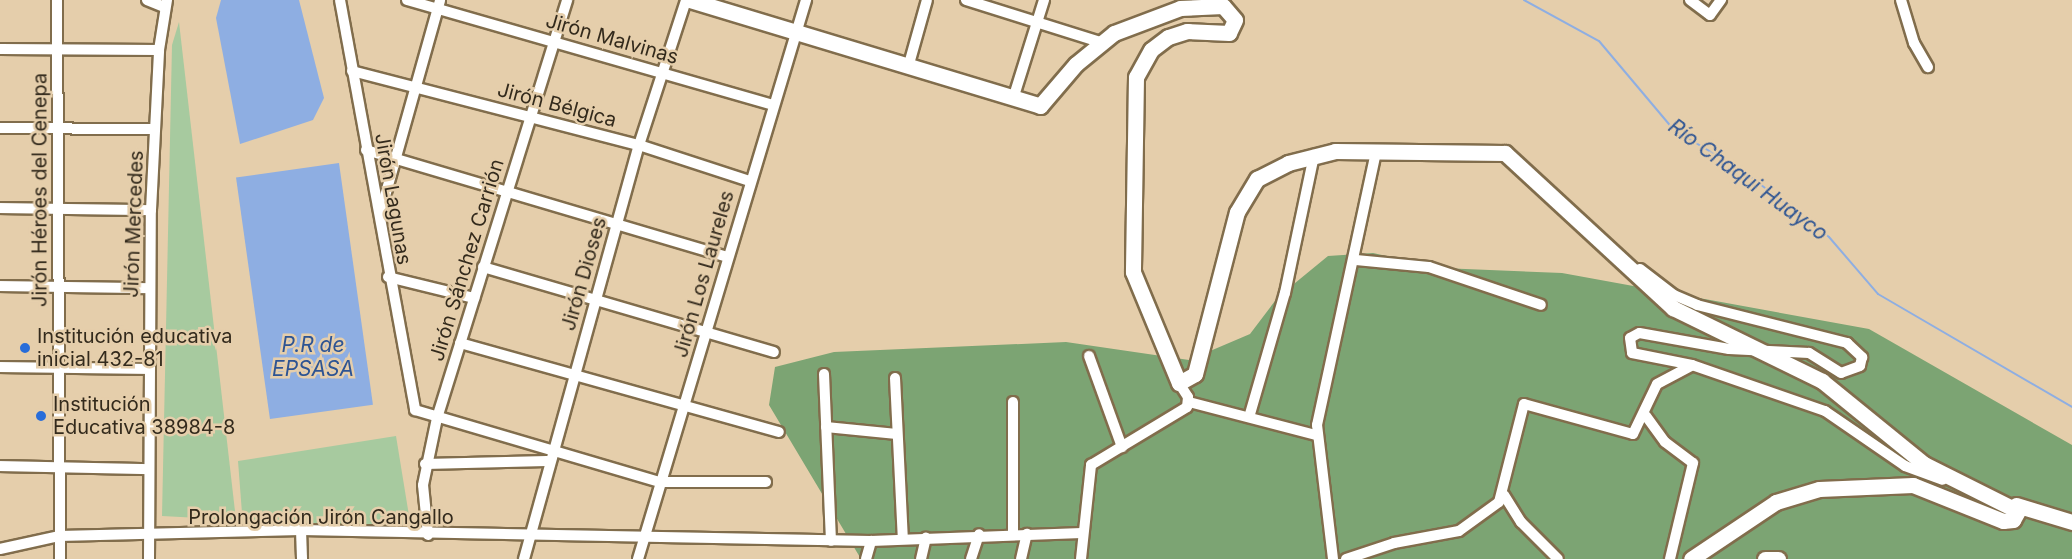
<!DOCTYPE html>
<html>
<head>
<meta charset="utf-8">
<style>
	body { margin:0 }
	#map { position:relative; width:2072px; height:559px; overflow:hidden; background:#e5ceab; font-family:Inter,sans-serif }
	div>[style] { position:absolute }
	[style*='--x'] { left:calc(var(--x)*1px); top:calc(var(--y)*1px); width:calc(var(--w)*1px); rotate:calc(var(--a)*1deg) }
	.green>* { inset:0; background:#a7ca9f }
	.forest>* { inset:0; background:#7ca473 }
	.water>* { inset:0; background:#8eaee2; transform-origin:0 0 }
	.stream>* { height:2px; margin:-1px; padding:0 1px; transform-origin:1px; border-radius:1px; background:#8eaee2 }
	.roads { filter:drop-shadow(2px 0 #816d4c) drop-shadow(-2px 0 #816d4c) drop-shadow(0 2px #816d4c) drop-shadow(0 -2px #816d4c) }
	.street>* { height:10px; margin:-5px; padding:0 5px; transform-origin:5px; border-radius:5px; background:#fff }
	.secondary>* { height:15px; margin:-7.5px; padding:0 7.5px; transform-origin:7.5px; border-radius:7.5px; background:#fff }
	.dots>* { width:16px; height:16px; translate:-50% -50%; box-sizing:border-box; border:3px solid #e5ceab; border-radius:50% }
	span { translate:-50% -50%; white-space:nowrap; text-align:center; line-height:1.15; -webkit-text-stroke:5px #e5ceab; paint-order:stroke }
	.street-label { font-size:20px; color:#332a1c }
	.poi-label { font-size:20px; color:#332a1c }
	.left { translate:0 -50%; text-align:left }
	.water-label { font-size:21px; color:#2d5493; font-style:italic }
</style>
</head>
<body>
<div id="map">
	<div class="green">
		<i style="clip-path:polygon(179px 22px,236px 520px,162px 516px,172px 45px)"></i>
		<i style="clip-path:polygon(396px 436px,411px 528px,243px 526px,238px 461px)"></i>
	</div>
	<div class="forest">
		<i style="clip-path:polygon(1373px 253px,1441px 268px,1562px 273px,1869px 329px,2072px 445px,2072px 559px,861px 559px,769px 405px,775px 367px,834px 352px,1066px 342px,1189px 360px,1250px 334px,1278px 297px,1328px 256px)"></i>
	</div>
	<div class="water">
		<i style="clip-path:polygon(221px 0,299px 0,324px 98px,313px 120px,240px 144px,216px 18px)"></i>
		<i style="left:339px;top:163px;width:244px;height:104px;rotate:82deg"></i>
	</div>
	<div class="stream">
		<i style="--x:1524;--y:0;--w:85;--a:28.7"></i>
		<i style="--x:1599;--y:41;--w:116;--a:49.9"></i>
		<i style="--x:1674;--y:130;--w:80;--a:30.7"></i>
		<i style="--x:1743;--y:171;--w:108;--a:37.5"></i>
		<i style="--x:1829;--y:237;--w:75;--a:49.3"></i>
		<i style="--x:1878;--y:294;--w:225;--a:30.2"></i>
	</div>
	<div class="roads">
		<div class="street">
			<i style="--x:57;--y:0;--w:559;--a:89.69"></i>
			<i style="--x:147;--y:0;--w:18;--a:22"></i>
			<i style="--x:340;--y:0;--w:417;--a:79.6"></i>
			<i style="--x:415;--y:410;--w:254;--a:16.4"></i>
			<i style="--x:659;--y:482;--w:107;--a:0"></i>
			<i style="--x:407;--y:0;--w:380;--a:16"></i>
			<i style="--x:966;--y:0;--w:140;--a:17.4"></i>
			<i style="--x:1690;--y:0;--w:25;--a:37"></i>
			<i style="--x:1710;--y:15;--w:19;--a:-54"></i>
			<i style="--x:1901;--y:0;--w:45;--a:73.2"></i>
			<i style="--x:1914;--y:43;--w:28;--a:60"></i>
			<i style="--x:0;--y:49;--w:159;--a:0.4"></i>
			<i style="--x:909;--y:64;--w:66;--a:-74.3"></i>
			<i style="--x:352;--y:71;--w:296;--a:14.5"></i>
			<i style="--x:639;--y:145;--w:117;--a:18"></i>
			<i style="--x:1013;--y:99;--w:104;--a:-72.6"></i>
			<i style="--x:0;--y:128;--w:155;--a:0.4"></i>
			<i style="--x:366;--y:150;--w:377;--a:16.5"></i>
			<i style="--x:0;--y:208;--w:151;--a:0.8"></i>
			<i style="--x:380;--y:214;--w:222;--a:-74.3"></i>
			<i style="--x:1356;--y:260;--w:73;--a:5.5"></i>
			<i style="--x:1429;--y:267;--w:118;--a:18.7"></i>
			<i style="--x:483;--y:267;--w:303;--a:16.3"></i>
			<i style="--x:1640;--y:269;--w:43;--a:37.4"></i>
			<i style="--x:1674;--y:295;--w:25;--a:23"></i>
			<i style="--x:1697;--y:305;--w:155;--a:14.2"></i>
			<i style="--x:1847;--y:343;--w:21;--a:43"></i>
			<i style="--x:1862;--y:357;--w:9;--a:103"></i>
			<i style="--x:1860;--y:366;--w:20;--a:160"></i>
			<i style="--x:1841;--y:373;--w:38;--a:-148"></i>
			<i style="--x:1809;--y:353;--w:80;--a:-177.1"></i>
			<i style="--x:1729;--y:349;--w:91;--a:-169.9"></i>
			<i style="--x:1639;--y:333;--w:10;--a:151"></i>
			<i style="--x:1630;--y:338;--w:15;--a:82"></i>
			<i style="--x:1632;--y:353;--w:61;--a:11.3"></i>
			<i style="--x:1692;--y:365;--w:141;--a:19.1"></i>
			<i style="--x:1825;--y:411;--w:97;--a:34.5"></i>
			<i style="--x:1905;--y:466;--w:40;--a:20.2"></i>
			<i style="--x:388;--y:277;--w:89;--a:13.7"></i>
			<i style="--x:0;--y:286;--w:148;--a:0.8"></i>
			<i style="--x:460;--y:343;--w:331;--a:15.6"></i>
			<i style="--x:1089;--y:356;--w:97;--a:70.1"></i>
			<i style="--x:0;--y:367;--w:147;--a:0.8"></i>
			<i style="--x:824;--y:374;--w:167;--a:87.6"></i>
			<i style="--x:895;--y:378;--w:161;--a:87.2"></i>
			<i style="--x:1189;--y:402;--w:131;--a:14.6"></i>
			<i style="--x:1250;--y:414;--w:126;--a:-73.9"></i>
			<i style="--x:1285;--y:293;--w:141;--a:-78.1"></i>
			<i style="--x:1646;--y:416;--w:32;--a:54"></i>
			<i style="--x:1665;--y:442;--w:35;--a:37"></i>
			<i style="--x:1693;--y:463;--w:99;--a:103.5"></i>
			<i style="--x:826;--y:427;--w:71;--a:5.6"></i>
			<i style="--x:425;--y:464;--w:122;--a:-1.4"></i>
			<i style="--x:0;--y:466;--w:148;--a:1.2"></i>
			<i style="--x:1504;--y:495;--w:32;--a:58"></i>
			<i style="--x:1521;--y:522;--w:52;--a:45"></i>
			<i style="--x:301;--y:530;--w:29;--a:88"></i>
			<i style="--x:1013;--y:534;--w:132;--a:-90"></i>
			<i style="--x:428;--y:535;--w:50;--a:-95.7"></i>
			<i style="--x:423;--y:485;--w:68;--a:-78.2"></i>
			<i style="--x:437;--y:418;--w:438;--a:-72.7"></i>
			<i style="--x:0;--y:549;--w:60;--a:-12.4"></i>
			<i style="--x:59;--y:536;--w:242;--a:-1.4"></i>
			<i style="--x:301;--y:530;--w:570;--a:1.11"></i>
			<i style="--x:871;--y:541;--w:211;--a:-2.2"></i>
			<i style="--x:149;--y:559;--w:349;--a:-89.7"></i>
			<i style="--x:151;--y:210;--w:160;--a:-87.1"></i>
			<i style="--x:159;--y:50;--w:51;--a:-80.9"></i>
			<i style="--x:524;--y:559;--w:430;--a:-74.5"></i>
			<i style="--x:639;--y:145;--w:152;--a:-72"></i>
			<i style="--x:638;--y:559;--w:584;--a:-73.27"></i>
			<i style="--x:866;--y:559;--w:19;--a:-74"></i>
			<i style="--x:921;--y:559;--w:22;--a:-77"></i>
			<i style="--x:971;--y:559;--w:26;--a:-72"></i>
			<i style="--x:1021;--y:559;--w:26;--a:-77"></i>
			<i style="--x:1081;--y:559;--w:95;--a:-83.9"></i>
			<i style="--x:1091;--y:465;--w:112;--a:-31.1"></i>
			<i style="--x:1187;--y:407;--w:10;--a:-84"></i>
			<i style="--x:1188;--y:397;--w:17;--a:-123"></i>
			<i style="--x:1333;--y:559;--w:135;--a:-96.8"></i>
			<i style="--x:1317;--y:425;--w:280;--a:-77.8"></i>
			<i style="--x:1346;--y:559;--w:51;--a:-18.4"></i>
			<i style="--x:1394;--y:543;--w:66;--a:-10.5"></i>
			<i style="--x:1459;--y:531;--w:49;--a:-35.9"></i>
			<i style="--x:1499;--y:502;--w:101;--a:-75.7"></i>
			<i style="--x:1524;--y:404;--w:113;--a:15.4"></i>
			<i style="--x:1633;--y:434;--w:55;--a:-64.4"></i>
			<i style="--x:1657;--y:384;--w:40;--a:-28"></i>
		</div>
		<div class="secondary">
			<i style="--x:690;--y:0;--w:366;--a:16.8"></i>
			<i style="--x:1040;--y:106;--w:55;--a:-49.4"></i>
			<i style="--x:1076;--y:64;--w:49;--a:-39.2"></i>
			<i style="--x:1114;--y:33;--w:71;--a:-20.7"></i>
			<i style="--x:1180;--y:8;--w:43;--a:-2.7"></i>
			<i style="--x:1223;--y:6;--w:18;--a:49"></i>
			<i style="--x:1235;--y:20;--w:14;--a:115"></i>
			<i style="--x:1229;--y:33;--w:42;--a:-177.3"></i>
			<i style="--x:1187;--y:31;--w:20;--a:162"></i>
			<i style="--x:1168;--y:37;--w:21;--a:143"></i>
			<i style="--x:1151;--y:50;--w:31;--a:119"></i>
			<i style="--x:1136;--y:77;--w:195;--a:90.9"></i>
			<i style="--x:1133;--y:272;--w:120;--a:67.5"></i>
			<i style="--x:1179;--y:383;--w:18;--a:-29"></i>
			<i style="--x:1195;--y:374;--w:167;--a:-75.5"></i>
			<i style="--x:1237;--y:212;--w:39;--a:-59"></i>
			<i style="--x:1257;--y:179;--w:35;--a:-27"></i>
			<i style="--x:1288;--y:163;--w:49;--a:-14.3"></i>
			<i style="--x:1335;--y:151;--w:170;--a:0.7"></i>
			<i style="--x:1505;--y:153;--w:229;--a:42.7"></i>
			<i style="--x:1673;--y:308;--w:166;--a:26.1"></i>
			<i style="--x:1822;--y:381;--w:132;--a:39.1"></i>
			<i style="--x:1924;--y:464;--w:105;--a:26.6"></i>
			<i style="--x:2018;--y:511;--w:10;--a:119"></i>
			<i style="--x:2013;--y:520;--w:10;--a:174"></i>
			<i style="--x:2003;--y:521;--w:97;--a:-158.2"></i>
			<i style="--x:1913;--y:485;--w:94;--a:177.6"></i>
			<i style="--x:1819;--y:489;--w:45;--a:163.2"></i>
			<i style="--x:1776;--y:502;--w:102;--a:146.2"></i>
			<i style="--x:2016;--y:505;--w:59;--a:16.9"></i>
			<i style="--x:1765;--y:559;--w:13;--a:0"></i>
		</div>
	</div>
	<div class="dots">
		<i style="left:25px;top:348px;background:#286dd9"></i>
		<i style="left:41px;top:416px;background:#286dd9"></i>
	</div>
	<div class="street-label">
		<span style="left:612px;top:39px;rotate:16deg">Jirón Malvinas</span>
		<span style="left:557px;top:105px;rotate:15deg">Jirón Bélgica</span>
		<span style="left:40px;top:190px;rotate:-90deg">Jirón Héroes del Cenepa</span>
		<span style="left:393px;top:199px;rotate:80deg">Jirón Lagunas</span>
		<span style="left:134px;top:224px;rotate:-88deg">Jirón Mercedes</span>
		<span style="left:467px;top:260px;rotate:-73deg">Jirón Sánchez Carrión</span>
		<span style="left:584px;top:274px;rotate:-74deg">Jirón Dioses</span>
		<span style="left:704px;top:274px;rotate:-74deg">Jirón Los Laureles</span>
		<span style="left:321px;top:517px">Prolongación Jirón Cangallo</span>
	</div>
	<div class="poi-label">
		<span class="left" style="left:37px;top:348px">Institución educativa<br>inicial 432-81</span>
		<span class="left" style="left:53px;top:416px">Institución<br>Educativa 38984-8</span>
	</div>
	<div class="water-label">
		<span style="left:1748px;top:180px;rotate:36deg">Río Chaqui Huayco</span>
		<span style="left:313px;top:357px">P.R de<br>EPSASA</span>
	</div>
</div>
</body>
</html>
